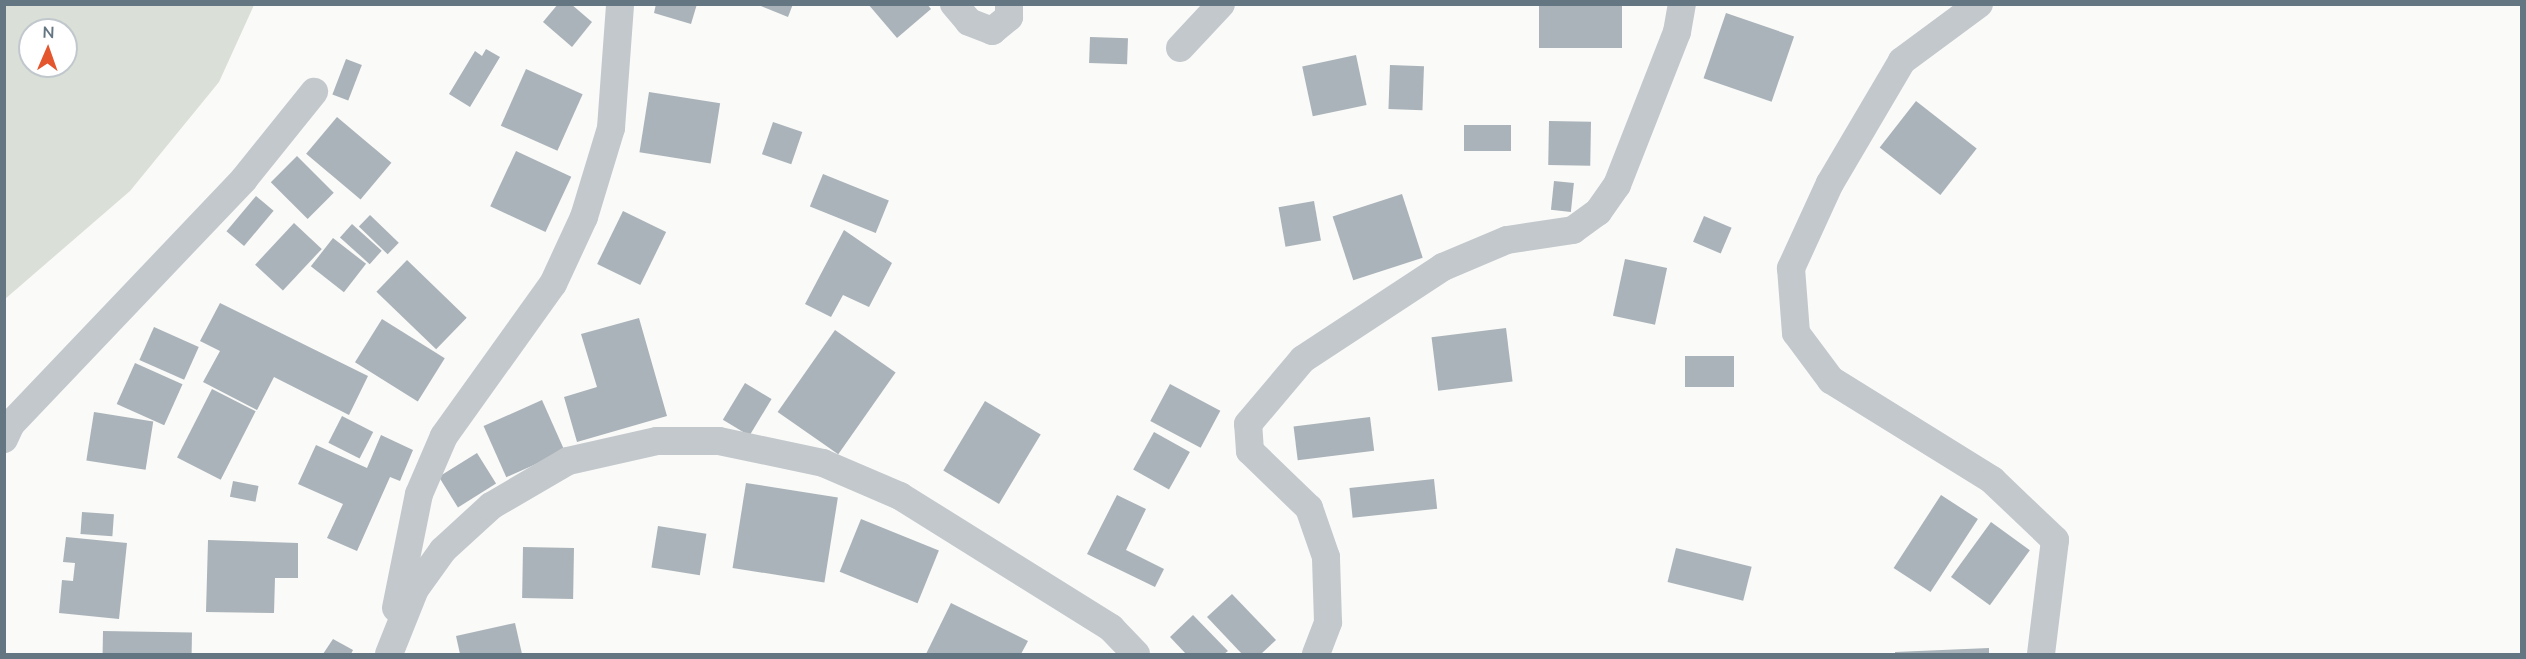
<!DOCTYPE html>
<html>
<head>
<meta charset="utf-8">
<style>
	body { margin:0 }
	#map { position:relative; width:2526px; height:659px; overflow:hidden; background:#fafaf8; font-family:Mulish,sans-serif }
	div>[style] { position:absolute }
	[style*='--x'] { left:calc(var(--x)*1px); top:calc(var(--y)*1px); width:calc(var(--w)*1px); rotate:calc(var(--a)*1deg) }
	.green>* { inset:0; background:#dadfd7 }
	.building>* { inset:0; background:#aab3b9; transform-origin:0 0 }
	.street>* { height:28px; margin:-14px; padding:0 14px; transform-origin:14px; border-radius:14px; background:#c3c8cc }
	span { translate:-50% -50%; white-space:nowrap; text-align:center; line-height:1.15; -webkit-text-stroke:6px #fff; paint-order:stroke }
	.frame { position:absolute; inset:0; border:6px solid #657683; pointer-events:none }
	.north { position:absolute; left:18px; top:18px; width:60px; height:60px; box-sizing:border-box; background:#fff; border:2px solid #c1c8cd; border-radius:50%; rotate:2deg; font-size:16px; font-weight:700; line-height:24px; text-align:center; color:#657683 }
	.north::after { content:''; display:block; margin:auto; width:21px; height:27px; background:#e4572e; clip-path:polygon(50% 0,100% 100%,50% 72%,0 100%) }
</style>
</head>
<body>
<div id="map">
	<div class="green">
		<i style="clip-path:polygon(evenodd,5px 4px,254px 5px,219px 82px,130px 191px,5px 299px,5px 4px,30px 30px,66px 30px,66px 66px,30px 66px,30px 30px)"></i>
	</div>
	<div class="building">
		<i style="clip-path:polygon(558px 4px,571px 4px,592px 22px,572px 47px,543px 22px)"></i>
		<i style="clip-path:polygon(656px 4px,697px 4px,691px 24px,654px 13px)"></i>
		<i style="clip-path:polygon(756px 4px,793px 4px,788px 17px)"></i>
		<i style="clip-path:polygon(868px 4px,927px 4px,931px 9px,897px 38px)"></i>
		<i style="left:1539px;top:4px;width:83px;height:44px"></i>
		<i style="left:1726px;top:13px;width:72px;height:69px;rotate:19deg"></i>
		<i style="left:1090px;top:37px;width:38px;height:26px;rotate:2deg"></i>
		<i style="clip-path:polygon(486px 49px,500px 57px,470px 107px,449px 94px,475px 51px,482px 56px)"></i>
		<i style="left:1356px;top:55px;width:51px;height:55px;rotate:78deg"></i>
		<i style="left:346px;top:59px;width:17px;height:38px;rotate:21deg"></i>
		<i style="left:1390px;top:65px;width:34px;height:44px;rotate:2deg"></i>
		<i style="left:526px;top:69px;width:62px;height:62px;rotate:24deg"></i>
		<i style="left:649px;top:92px;width:72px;height:61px;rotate:9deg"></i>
		<i style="left:1916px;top:101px;width:77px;height:59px;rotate:38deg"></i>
		<i style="left:337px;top:117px;width:71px;height:48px;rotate:40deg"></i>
		<i style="left:1549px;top:121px;width:42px;height:44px;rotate:1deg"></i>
		<i style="left:773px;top:122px;width:31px;height:34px;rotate:19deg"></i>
		<i style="left:1464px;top:125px;width:47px;height:26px"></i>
		<i style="left:516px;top:151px;width:61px;height:61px;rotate:25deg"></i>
		<i style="left:297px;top:156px;width:52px;height:37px;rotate:45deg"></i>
		<i style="left:823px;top:174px;width:71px;height:35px;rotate:22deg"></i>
		<i style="left:1554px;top:181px;width:20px;height:29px;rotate:6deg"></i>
		<i style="left:1402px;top:194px;width:67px;height:73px;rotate:72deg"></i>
		<i style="left:256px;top:196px;width:23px;height:46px;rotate:40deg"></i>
		<i style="left:1314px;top:201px;width:40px;height:36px;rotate:80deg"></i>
		<i style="left:623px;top:211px;width:48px;height:59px;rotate:26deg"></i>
		<i style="left:370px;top:215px;width:40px;height:16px;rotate:44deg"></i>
		<i style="left:1704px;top:216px;width:30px;height:28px;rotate:23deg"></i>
		<i style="left:294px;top:223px;width:38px;height:57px;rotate:43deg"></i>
		<i style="left:352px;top:224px;width:40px;height:18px;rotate:42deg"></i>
		<i style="clip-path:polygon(844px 230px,892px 263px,869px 307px,843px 295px,831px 317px,805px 304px)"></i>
		<i style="left:333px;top:238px;width:42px;height:36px;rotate:38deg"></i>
		<i style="left:1625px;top:259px;width:43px;height:58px;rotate:12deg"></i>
		<i style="left:407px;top:260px;width:83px;height:44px;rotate:44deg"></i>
		<i style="clip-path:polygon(220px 303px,368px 376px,349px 415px,274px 377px,257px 410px,203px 382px,220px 351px,200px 341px)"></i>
		<i style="clip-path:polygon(639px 318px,667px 416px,577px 442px,564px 397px,597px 387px,581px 334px)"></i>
		<i style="left:382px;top:319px;width:74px;height:51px;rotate:32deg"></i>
		<i style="left:154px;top:327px;width:49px;height:36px;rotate:24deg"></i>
		<i style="left:1506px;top:328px;width:54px;height:75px;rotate:83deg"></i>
		<i style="left:835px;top:330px;width:74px;height:100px;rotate:35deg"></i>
		<i style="left:1685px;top:356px;width:49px;height:31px"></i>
		<i style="left:135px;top:363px;width:52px;height:45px;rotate:24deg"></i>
		<i style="left:745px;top:383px;width:31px;height:43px;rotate:31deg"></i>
		<i style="left:1170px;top:384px;width:57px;height:42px;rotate:28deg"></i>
		<i style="left:212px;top:389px;width:49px;height:77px;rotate:27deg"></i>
		<i style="left:542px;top:400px;width:56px;height:64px;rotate:66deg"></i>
		<i style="left:985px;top:401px;width:65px;height:81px;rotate:31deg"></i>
		<i style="left:94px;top:412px;width:60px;height:49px;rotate:9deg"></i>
		<i style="left:342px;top:416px;width:35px;height:30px;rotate:27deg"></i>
		<i style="left:1370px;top:417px;width:34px;height:77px;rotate:83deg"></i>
		<i style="left:1154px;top:432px;width:41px;height:43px;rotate:29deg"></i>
		<i style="clip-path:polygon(381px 435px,413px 450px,400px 481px,390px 477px,357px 551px,327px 538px,343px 504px,298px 484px,316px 445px,367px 468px)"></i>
		<i style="left:477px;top:453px;width:36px;height:45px;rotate:58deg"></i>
		<i style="left:1434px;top:479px;width:30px;height:85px;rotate:84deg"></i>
		<i style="left:233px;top:481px;width:26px;height:16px;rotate:11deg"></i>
		<i style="left:746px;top:483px;width:93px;height:86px;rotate:9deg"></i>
		<i style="clip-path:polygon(1117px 495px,1146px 509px,1126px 550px,1164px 569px,1155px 587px,1087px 554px)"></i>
		<i style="left:1941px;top:495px;width:44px;height:87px;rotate:33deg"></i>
		<i style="left:82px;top:512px;width:32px;height:22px;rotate:4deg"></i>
		<i style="left:861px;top:519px;width:84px;height:57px;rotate:22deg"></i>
		<i style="left:1991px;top:522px;width:48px;height:68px;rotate:36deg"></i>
		<i style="left:658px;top:526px;width:49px;height:42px;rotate:9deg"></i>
		<i style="clip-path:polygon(66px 537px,127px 543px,119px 619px,59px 613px,62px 580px,73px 581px,75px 563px,63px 562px)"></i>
		<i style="clip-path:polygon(208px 540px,298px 543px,298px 578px,275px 578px,274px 613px,206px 612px)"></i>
		<i style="left:523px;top:547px;width:51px;height:51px;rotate:1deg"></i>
		<i style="left:1676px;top:548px;width:78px;height:35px;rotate:14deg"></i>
		<i style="clip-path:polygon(1232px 594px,1276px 640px,1261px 654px,1242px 654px,1207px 617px)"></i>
		<i style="clip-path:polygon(951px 603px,1028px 641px,1021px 654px,926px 654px)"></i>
		<i style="clip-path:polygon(1193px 615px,1228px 651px,1224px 654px,1186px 654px,1170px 637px)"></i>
		<i style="clip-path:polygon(515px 623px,522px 654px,460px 654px,456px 636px)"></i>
		<i style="left:103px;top:631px;width:89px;height:23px;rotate:1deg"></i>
		<i style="clip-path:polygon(333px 639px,353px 650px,351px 654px,323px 654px)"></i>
		<i style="clip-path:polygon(1989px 648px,1989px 654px,1895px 654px,1895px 652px)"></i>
	</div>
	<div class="street">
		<i style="--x:954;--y:4;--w:23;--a:50"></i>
		<i style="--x:969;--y:22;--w:25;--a:21"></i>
		<i style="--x:992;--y:31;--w:22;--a:-39"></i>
		<i style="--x:1009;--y:17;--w:13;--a:-90"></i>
		<i style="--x:1979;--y:4;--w:96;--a:143.5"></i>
		<i style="--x:1902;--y:61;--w:142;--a:120.5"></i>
		<i style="--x:1830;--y:183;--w:94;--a:114.6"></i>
		<i style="--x:1791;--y:268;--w:65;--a:85.6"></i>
		<i style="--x:1796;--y:333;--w:59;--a:53.3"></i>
		<i style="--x:1831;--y:380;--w:190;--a:31.8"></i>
		<i style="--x:1992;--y:480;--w:87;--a:43.6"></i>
		<i style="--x:2055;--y:540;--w:115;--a:97"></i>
		<i style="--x:1180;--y:48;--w:60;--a:-47"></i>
		<i style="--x:4;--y:439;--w:17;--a:-65"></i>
		<i style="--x:11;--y:424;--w:338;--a:-46.4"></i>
		<i style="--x:244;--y:179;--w:112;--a:-51.2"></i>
		<i style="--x:396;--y:608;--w:116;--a:-78.6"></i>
		<i style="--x:419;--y:494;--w:63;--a:-66.7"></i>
		<i style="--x:444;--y:436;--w:187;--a:-54.4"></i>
		<i style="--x:553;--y:284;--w:74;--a:-65.2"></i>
		<i style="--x:584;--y:217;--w:93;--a:-73.1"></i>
		<i style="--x:611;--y:128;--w:124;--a:-85.8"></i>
		<i style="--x:389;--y:654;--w:70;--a:-68.2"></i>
		<i style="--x:415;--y:589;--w:48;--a:-54.3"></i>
		<i style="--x:443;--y:550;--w:65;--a:-42.5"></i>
		<i style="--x:491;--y:506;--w:89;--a:-30.3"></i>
		<i style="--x:568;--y:461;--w:91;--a:-12.7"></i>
		<i style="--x:657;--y:441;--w:62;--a:0"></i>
		<i style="--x:719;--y:441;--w:106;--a:11.9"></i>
		<i style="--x:823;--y:463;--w:84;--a:23.2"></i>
		<i style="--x:900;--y:496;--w:249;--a:32"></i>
		<i style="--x:1111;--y:628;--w:36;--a:46"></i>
		<i style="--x:1316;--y:654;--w:34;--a:-69"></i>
		<i style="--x:1328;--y:622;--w:65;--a:-91.8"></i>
		<i style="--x:1326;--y:557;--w:52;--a:-109.1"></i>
		<i style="--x:1309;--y:508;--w:82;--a:-136"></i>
		<i style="--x:1250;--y:451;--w:27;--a:-94"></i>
		<i style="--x:1248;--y:424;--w:85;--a:-49.8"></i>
		<i style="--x:1303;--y:359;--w:168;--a:-33.3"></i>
		<i style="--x:1443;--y:267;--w:69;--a:-22.9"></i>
		<i style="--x:1507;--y:240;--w:67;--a:-8.6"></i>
		<i style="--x:1573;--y:230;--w:31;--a:-36"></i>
		<i style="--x:1598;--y:212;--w:33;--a:-55"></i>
		<i style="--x:1617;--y:185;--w:164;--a:-68.6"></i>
		<i style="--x:1677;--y:32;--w:28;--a:-80"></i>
	</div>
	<div class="frame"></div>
	<div class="north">N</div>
</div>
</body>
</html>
